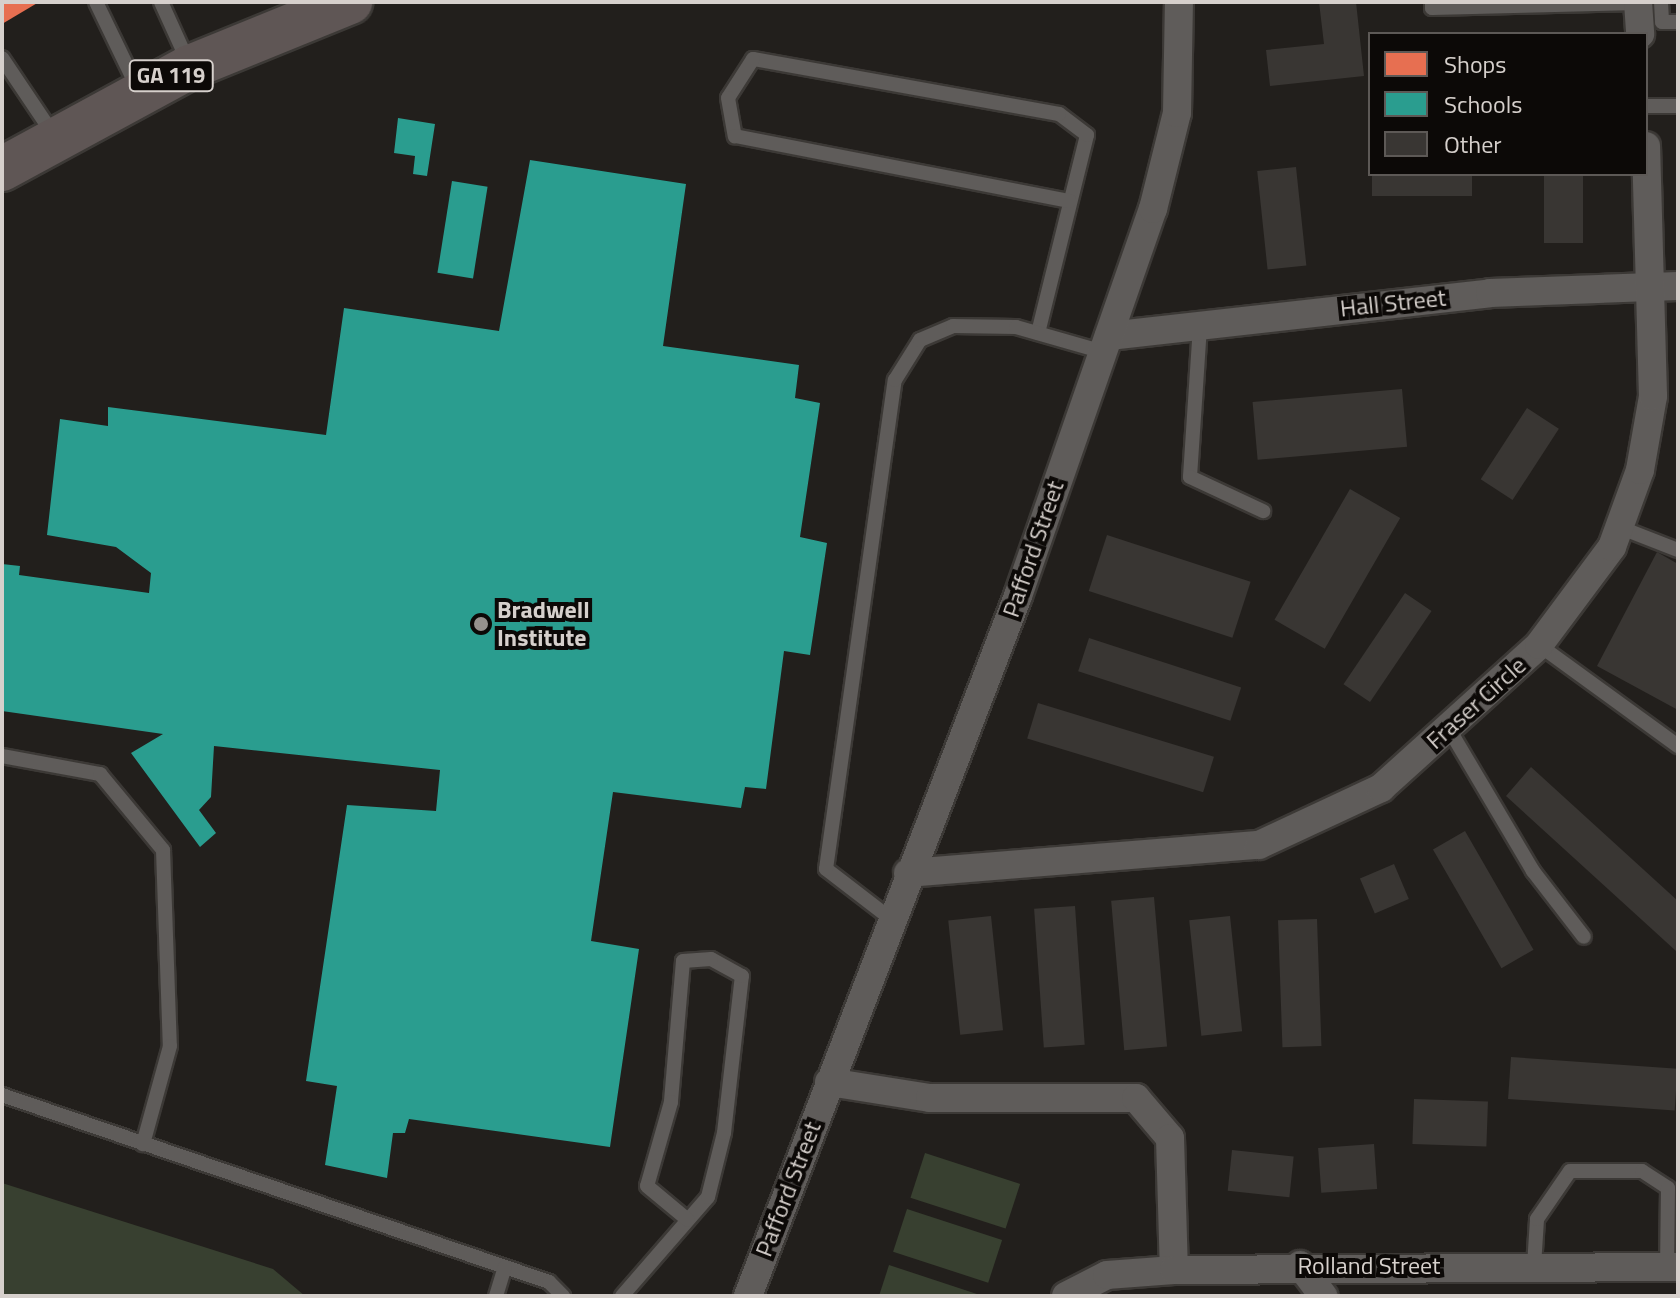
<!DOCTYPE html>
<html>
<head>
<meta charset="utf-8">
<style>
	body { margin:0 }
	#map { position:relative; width:1680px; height:1298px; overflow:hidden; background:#221f1c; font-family:"Titillium Web",sans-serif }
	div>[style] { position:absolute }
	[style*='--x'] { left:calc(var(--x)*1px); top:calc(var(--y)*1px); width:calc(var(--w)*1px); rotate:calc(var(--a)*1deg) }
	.green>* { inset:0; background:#384030; transform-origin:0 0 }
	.shops>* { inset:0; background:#e76f51 }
	.schools>* { inset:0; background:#2a9d8f; transform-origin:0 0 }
	.building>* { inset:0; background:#393633; transform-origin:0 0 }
	.roads { filter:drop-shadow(2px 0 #3c3936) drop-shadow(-2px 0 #3c3936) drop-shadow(0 2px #3c3936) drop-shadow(0 -2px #3c3936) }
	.lane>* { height:14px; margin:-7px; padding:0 7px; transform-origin:7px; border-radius:7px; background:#5f5c5a }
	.street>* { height:28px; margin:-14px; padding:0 14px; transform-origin:14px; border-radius:14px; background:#5f5c5a }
	.primary>* { height:44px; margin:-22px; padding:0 22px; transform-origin:22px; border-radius:22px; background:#5f5655 }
	.dots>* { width:22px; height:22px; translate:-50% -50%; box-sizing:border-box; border:4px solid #0c0907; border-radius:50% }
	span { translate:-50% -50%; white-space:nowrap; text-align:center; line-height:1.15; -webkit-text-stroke:8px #0c0907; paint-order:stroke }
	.shield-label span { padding:2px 6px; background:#0c0907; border:2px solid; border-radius:6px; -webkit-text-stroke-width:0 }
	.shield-label { font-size:22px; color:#d6d0cc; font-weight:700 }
	.street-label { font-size:24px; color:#d6d0cc }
	.poi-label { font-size:24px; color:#d6d0cc; font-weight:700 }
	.left { translate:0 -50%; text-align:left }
	.frame { position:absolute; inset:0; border:4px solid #d6d0cc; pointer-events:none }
	.legend { position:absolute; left:1368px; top:32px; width:280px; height:144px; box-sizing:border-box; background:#0c0907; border:2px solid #5d5956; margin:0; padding:10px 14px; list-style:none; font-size:24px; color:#d6d0cc }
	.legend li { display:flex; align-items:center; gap:16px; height:40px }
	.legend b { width:40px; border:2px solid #5d5956 }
</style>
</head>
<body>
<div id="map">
	<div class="green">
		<i style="left:925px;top:1153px;width:100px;height:47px;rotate:18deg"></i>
		<i style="clip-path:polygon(2px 1183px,273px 1269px,305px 1296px,2px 1296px)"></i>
		<i style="left:907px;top:1209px;width:100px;height:45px;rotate:18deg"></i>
		<i style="clip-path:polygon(889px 1265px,983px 1296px,879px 1296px)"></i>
	</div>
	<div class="shops">
		<i style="clip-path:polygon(2px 2px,39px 2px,2px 24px)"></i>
	</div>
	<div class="schools">
		<i style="clip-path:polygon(398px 118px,435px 124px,427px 176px,413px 174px,415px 156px,394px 153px)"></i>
		<i style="clip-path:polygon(530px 160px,686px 184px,663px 346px,799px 365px,795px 398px,820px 403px,800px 537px,827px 543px,810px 655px,784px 651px,766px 789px,745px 787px,741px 808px,613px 792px,591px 941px,639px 949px,610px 1147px,409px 1119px,405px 1133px,393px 1133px,387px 1178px,325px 1165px,337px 1086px,306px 1081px,347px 805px,436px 811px,440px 770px,214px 746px,211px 797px,199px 810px,216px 833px,200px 847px,131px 753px,163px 734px,2px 711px,2px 564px,20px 566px,19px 575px,149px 593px,151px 573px,116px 547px,47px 535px,60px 419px,108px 426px,108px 407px,326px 435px,344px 308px,499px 331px)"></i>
		<i style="left:452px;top:181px;width:36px;height:93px;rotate:9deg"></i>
	</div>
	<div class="building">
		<i style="clip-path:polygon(1319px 2px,1356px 2px,1364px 76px,1270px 86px,1266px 50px,1324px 44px)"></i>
		<i style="left:1296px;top:167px;width:99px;height:39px;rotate:84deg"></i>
		<i style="left:1372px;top:174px;width:100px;height:22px"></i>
		<i style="left:1544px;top:174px;width:39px;height:69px"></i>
		<i style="left:1402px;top:389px;width:58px;height:150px;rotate:85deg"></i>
		<i style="left:1527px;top:408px;width:38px;height:85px;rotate:33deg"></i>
		<i style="left:1350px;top:489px;width:58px;height:151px;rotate:30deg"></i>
		<i style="left:1107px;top:535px;width:151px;height:59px;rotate:18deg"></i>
		<i style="clip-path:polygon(1657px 552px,1678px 564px,1678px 710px,1597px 666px)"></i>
		<i style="left:1405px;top:593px;width:32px;height:110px;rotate:34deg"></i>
		<i style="left:1089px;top:638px;width:160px;height:35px;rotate:18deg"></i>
		<i style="left:1038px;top:703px;width:184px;height:37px;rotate:17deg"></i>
		<i style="clip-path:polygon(1531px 767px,1678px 901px,1676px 951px,1506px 796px)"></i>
		<i style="left:1465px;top:831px;width:137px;height:37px;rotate:60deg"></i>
		<i style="left:1394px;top:864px;width:38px;height:37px;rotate:67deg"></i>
		<i style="left:1154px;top:897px;width:150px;height:43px;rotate:85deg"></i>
		<i style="left:1075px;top:906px;width:139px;height:41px;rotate:86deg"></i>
		<i style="left:991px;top:916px;width:115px;height:43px;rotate:84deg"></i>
		<i style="left:1230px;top:916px;width:116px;height:41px;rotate:84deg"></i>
		<i style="left:1317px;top:919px;width:127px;height:39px;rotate:88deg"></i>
		<i style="left:1511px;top:1057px;width:167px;height:42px;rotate:4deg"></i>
		<i style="left:1414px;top:1099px;width:74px;height:45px;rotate:2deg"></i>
		<i style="left:1374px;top:1144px;width:45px;height:56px;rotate:86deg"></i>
		<i style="left:1232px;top:1150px;width:62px;height:41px;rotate:6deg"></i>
	</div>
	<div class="roads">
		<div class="lane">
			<i style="--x:96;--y:2;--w:99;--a:64.2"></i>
			<i style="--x:161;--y:2;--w:68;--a:65.7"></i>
			<i style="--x:1432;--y:2;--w:6;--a:90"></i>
			<i style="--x:1432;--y:8;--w:206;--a:-1.4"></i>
			<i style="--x:1661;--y:2;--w:20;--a:87"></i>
			<i style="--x:1662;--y:22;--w:16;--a:0"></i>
			<i style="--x:2;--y:58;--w:92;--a:56.1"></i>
			<i style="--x:1646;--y:106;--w:32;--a:0"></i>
			<i style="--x:1200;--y:326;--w:151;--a:93.8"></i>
			<i style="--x:1190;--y:477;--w:81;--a:25"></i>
			<i style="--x:1038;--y:333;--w:204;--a:-76.1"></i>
			<i style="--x:1087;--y:135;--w:35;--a:-143"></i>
			<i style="--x:1059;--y:114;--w:311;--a:-169.8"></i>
			<i style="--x:753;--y:59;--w:46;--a:122.7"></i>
			<i style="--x:728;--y:98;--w:39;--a:80"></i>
			<i style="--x:735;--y:136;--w:341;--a:11"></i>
			<i style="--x:1619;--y:527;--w:63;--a:21.3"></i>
			<i style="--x:1539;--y:645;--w:172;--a:36"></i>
			<i style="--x:1449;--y:729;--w:165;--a:59.4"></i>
			<i style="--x:1533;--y:871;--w:83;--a:52.3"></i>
			<i style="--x:2;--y:756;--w:100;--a:10.4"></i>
			<i style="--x:100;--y:774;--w:99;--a:50.3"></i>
			<i style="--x:163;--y:850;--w:196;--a:88"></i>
			<i style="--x:170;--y:1046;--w:102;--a:105.4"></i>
			<i style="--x:891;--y:919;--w:82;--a:-142.4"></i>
			<i style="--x:826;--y:869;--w:494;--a:-82"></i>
			<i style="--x:895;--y:380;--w:47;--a:-58"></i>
			<i style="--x:920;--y:340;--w:36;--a:-23"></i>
			<i style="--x:953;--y:326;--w:63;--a:0.9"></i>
			<i style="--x:1016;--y:327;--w:91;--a:15.9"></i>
			<i style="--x:2;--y:1095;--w:578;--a:18.87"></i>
			<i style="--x:549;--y:1282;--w:20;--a:45"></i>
			<i style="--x:1534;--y:1266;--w:47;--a:-86.3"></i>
			<i style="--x:1537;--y:1219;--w:58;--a:-55.5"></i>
			<i style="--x:1570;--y:1171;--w:72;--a:0"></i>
			<i style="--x:1642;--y:1171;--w:31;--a:33"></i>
			<i style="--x:1668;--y:1188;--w:79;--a:90.7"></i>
			<i style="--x:496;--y:1296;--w:30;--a:-73"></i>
			<i style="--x:622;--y:1296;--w:131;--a:-49"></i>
			<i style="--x:708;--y:1197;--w:66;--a:-76"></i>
			<i style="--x:724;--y:1133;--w:158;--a:-83.5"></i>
			<i style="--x:742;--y:976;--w:35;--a:-151"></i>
			<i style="--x:711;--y:959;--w:28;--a:176"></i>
			<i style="--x:683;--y:961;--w:142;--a:94.9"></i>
			<i style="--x:671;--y:1102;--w:87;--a:105.9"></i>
			<i style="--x:647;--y:1186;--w:53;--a:39.7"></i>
		</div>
		<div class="street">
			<i style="--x:1638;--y:2;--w:32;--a:86"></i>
			<i style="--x:1109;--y:336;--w:383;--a:-6.4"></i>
			<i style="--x:1490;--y:293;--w:188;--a:-2.1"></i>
			<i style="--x:908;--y:873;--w:352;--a:-4.6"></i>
			<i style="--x:1259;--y:845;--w:135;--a:-25"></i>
			<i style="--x:1381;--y:788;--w:213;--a:-42.1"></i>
			<i style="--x:1539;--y:645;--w:122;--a:-53.3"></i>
			<i style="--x:1612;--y:547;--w:82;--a:-70"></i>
			<i style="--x:1640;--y:470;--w:75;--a:-80"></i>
			<i style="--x:1653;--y:396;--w:250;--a:-91.6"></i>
			<i style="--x:829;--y:1082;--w:102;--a:9"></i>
			<i style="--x:930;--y:1098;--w:206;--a:0"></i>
			<i style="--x:1136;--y:1098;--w:52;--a:49.6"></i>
			<i style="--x:1170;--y:1138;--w:132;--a:88.3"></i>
			<i style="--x:1300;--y:1265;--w:39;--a:53"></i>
			<i style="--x:748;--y:1296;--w:750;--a:-68.91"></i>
			<i style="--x:1018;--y:596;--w:410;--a:-70.8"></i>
			<i style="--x:1153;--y:209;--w:99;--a:-76"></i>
			<i style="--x:1177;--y:113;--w:111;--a:-89"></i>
			<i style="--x:1066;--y:1296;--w:46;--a:-27.1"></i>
			<i style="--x:1107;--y:1275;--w:67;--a:-4.3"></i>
			<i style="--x:1174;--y:1270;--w:504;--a:-0.34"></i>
		</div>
		<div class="primary">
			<i style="--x:2;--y:169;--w:214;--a:-28.5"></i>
			<i style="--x:190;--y:67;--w:173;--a:-22.1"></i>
		</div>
	</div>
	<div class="dots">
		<i style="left:481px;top:624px;background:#97928e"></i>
	</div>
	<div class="shield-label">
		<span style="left:171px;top:76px">GA 119</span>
	</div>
	<div class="street-label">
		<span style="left:1393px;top:303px;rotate:-6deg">Hall Street</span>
		<span style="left:1033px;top:549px;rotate:-71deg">Pafford Street</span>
		<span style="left:1476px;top:703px;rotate:-42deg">Fraser Circle</span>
		<span style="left:788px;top:1189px;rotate:-69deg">Pafford Street</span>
		<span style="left:1369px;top:1266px">Rolland Street</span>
	</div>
	<div class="poi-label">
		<span class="left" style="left:497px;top:624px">Bradwell<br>Institute</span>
	</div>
	<div class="frame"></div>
	<ul class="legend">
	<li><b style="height:22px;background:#e76f51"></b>Shops</li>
	<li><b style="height:22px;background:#2a9d8f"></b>Schools</li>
	<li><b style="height:22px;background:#393633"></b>Other</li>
	</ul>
</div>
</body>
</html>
